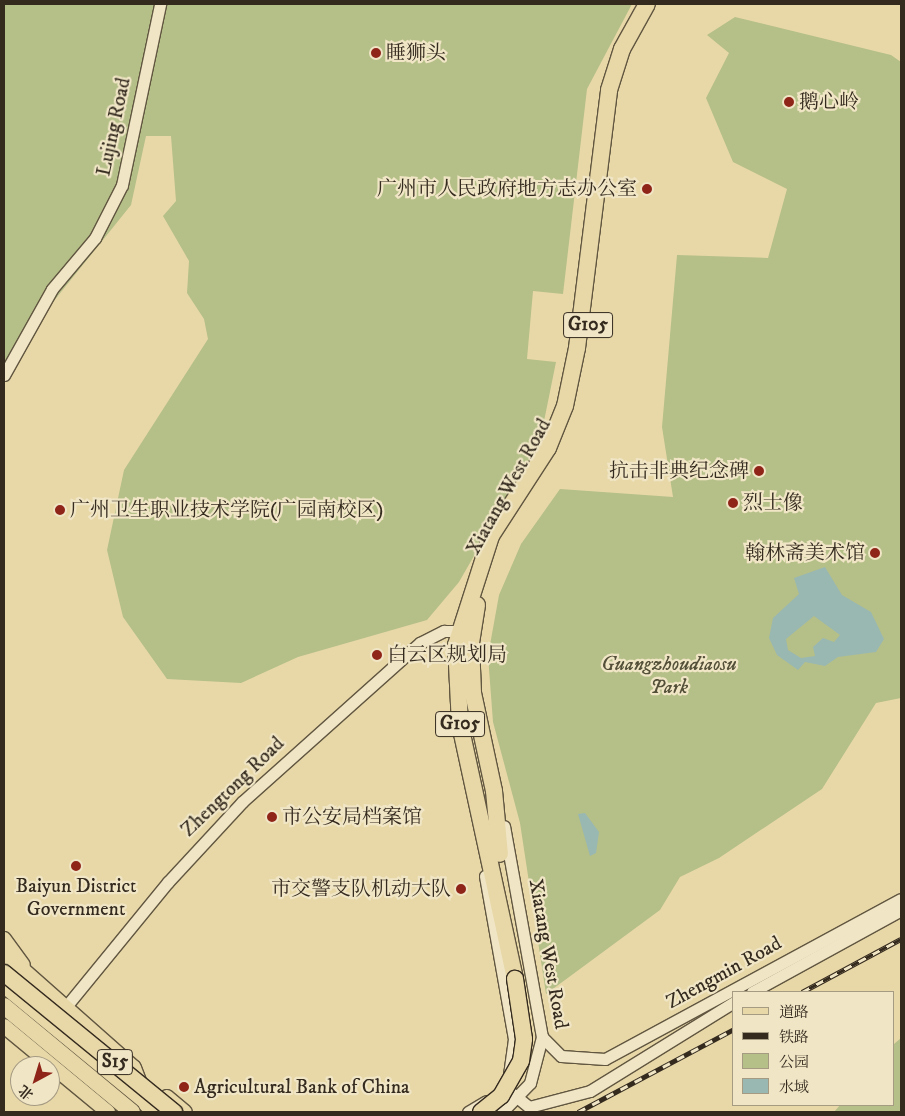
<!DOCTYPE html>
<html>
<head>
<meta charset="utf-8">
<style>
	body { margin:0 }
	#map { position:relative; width:905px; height:1116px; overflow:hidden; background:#e8d8a8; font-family:"IM FELL DW Pica","Noto Serif SC",serif }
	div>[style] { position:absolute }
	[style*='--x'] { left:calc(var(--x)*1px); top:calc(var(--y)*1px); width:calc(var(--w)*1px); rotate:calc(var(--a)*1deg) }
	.green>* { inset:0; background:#b5bf88 }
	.water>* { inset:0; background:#9ab8b2 }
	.roads { filter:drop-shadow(1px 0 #615640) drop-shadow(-1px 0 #615640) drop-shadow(0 1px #615640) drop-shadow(0 -1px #615640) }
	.minor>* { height:11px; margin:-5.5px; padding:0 5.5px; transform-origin:5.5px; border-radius:5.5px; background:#f0e6c6 }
	.major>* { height:14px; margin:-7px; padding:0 7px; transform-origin:7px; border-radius:7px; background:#e8d8a8 }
	.highway>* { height:16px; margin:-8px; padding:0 8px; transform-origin:8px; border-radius:8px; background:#e8d8a8 }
	.rail>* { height:4.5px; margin-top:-2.25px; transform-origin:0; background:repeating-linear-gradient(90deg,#f0e6c6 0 8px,#342a1e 0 16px); box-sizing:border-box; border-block:1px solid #342a1e }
	.bridges { filter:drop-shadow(1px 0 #342a1e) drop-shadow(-1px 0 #342a1e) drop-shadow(0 1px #342a1e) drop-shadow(0 -1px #342a1e) }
	.highway-bridge>* { height:16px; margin:-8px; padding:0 8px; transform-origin:8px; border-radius:8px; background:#e8d8a8 }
	.dots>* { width:14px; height:14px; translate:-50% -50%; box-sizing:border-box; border:2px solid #f0e6c6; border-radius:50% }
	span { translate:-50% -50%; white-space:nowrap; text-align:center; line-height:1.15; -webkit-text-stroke:4.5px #f0e6c6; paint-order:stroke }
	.shield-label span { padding:1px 4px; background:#f0e6c6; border:1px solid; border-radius:4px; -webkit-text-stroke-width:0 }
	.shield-label { font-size:19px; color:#342a1e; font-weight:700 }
	.poi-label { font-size:20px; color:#342a1e }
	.left { translate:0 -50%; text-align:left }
	.right { translate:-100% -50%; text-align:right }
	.street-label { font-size:20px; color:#342a1e }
	.park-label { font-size:20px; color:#544f38; font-style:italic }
	.frame { position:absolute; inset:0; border:5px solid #342a1e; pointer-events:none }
	.legend { position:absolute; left:732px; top:991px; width:162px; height:115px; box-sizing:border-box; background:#f0e6c6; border:1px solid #a59b83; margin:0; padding:6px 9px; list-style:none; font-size:15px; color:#342a1e }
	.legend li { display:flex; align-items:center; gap:10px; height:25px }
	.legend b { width:25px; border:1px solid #a59b83 }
	.north { position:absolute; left:10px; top:1056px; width:50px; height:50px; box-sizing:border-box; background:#f0e6c6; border:1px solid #a59b83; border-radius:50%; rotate:219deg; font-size:14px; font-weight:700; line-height:20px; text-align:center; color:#342a1e }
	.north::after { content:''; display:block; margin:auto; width:18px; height:22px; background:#8f2418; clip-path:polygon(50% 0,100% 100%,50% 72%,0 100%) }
</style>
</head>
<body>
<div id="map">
	<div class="green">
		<i style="clip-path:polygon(4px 4px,632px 4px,587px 89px,563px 294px,533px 291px,527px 359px,556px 362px,540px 441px,459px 582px,427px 620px,298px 657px,241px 683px,167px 679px,123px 617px,107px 550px,124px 470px,208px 339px,204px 319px,187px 293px,189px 261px,163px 216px,176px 201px,171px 136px,146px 136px,131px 205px,4px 363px)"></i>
		<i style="clip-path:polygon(735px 17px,891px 55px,901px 62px,901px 698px,876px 703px,822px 789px,719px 858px,680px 877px,660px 910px,546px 994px,520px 823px,493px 722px,488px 656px,499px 595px,521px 544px,560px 489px,673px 497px,662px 427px,677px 255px,768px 258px,787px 189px,733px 162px,706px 98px,729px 53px,707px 35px)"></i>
		<i style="clip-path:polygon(901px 1038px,901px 1112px,834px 1112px,840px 1105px,894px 1105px,894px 1044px)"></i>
	</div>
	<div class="water">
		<i style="clip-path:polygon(evenodd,825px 567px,842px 595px,871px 612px,884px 639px,876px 652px,838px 657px,825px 666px,805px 662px,798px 670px,777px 655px,769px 638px,773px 618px,799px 594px,794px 578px,825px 567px,814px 616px,840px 635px,834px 642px,823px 638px,813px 647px,815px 656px,801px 658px,788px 650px,786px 639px,814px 616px)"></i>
		<i style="clip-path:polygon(585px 813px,599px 832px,596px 853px,590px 856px,578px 814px)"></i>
	</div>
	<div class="roads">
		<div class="minor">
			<i style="--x:4;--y:375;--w:98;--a:-60.8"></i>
			<i style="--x:52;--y:289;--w:67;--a:-49.9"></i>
			<i style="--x:95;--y:238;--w:59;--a:-63"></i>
			<i style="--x:122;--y:185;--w:185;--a:-78.1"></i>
			<i style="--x:485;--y:876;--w:166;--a:79.9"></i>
			<i style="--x:514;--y:1039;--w:35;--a:98"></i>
			<i style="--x:752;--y:992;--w:170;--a:-28.8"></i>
			<i style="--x:64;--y:1009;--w:164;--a:-50.7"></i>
			<i style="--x:168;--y:882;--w:109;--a:-47.2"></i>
			<i style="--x:242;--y:802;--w:239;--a:-41.8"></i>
			<i style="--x:420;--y:643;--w:27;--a:-27"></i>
			<i style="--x:444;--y:631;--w:24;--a:0"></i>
			<i style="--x:542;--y:1037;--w:27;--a:45"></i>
			<i style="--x:561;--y:1056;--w:44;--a:3.9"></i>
			<i style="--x:605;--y:1059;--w:336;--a:-28.4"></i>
			<i style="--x:513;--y:1094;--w:21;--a:39"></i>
			<i style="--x:529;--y:1107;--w:63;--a:-14.7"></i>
			<i style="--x:590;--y:1091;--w:169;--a:-31.7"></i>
			<i style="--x:468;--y:1112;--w:21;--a:-31"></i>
			<i style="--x:502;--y:1112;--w:40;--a:-46"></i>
			<i style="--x:530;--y:1083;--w:48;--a:-75.4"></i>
			<i style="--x:542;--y:1037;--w:214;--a:-100.2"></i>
		</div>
		<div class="major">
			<i style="--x:4;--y:939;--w:32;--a:54"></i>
			<i style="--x:4;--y:986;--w:185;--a:39.5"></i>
			<i style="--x:4;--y:1026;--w:135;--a:39.6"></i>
			<i style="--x:167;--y:1097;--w:23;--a:40"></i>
		</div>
		<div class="highway">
			<i style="--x:477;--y:605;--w:38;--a:99"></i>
			<i style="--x:471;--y:643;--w:50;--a:87.7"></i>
			<i style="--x:473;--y:693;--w:100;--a:77.9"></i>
			<i style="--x:494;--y:791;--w:63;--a:84.6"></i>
			<i style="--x:4;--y:954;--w:172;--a:41.5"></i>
			<i style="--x:133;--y:1068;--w:39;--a:69"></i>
			<i style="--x:147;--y:1104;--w:12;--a:42"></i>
			<i style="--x:515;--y:979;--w:261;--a:-102.2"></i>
			<i style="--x:460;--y:724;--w:79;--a:-92.9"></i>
			<i style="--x:456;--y:645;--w:114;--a:-72.2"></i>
			<i style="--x:491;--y:536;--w:105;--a:-57.1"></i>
			<i style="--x:548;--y:448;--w:45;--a:-68"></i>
			<i style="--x:565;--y:406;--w:59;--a:-78.3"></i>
			<i style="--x:577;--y:348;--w:260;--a:-82.9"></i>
			<i style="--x:609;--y:90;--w:43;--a:-72.4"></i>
			<i style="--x:622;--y:49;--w:51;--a:-60.9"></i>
			<i style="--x:4;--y:1006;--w:166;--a:39.6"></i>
		</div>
	</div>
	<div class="rail">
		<i style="--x:802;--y:992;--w:112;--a:-28.2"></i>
		<i style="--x:578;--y:1112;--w:177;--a:-28"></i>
	</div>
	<div class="bridges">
		<div class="highway-bridge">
			<i style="--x:4;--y:973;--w:220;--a:39.3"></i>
			<i style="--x:481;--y:1112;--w:26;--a:-39"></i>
			<i style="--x:501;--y:1096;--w:40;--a:-60.3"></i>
			<i style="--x:521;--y:1061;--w:22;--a:-82"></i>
			<i style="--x:524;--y:1039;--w:61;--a:-98.5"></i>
		</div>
	</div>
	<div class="dots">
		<i style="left:376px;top:53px;background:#8f2418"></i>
		<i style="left:789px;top:102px;background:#8f2418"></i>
		<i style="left:647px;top:189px;background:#8f2418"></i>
		<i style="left:759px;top:471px;background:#8f2418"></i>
		<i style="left:733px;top:503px;background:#8f2418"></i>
		<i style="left:60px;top:510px;background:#8f2418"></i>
		<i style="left:875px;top:553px;background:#8f2418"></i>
		<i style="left:377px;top:655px;background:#8f2418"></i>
		<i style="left:272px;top:817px;background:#8f2418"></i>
		<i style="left:76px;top:866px;background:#8f2418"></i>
		<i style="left:461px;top:889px;background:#8f2418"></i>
		<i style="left:184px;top:1087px;background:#8f2418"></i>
	</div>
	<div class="shield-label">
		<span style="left:588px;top:325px">G105</span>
		<span style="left:460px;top:724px">G105</span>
		<span style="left:115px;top:1062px">S15</span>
	</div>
	<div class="poi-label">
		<span class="left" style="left:386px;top:53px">睡狮头</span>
		<span class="left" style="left:799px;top:102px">鹅心岭</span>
		<span class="right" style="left:637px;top:189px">广州市人民政府地方志办公室</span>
		<span class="right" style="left:749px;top:471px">抗击非典纪念碑</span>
		<span class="left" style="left:743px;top:503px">烈士像</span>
		<span class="left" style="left:70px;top:510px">广州卫生职业技术学院(广园南校区)</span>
		<span class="right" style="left:865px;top:553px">翰林斋美术馆</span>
		<span class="left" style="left:387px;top:655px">白云区规划局</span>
		<span class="left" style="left:282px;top:817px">市公安局档案馆</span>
		<span style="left:76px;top:898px">Baiyun District<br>Government</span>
		<span class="right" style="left:451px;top:889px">市交警支队机动大队</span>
		<span class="left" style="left:194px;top:1087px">Agricultural Bank of China</span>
	</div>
	<div class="street-label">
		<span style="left:114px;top:127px;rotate:-78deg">Lujing Road</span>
		<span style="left:509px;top:487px;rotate:-61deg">Xiatang West Road</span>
		<span style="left:233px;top:787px;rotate:-44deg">Zhengtong Road</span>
		<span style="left:548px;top:954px;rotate:80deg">Xiatang West Road</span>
		<span style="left:724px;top:973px;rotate:-29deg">Zhengmin Road</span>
	</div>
	<div class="park-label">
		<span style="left:669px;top:676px">Guangzhoudiaosu<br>Park</span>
	</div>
	<div class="frame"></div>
	<ul class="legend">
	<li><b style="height:6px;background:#e8d8a8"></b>道路</li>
	<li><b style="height:6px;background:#342a1e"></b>铁路</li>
	<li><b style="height:14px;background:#b5bf88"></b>公园</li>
	<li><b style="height:14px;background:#9ab8b2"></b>水域</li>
	</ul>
	<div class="north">北</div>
</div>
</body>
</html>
